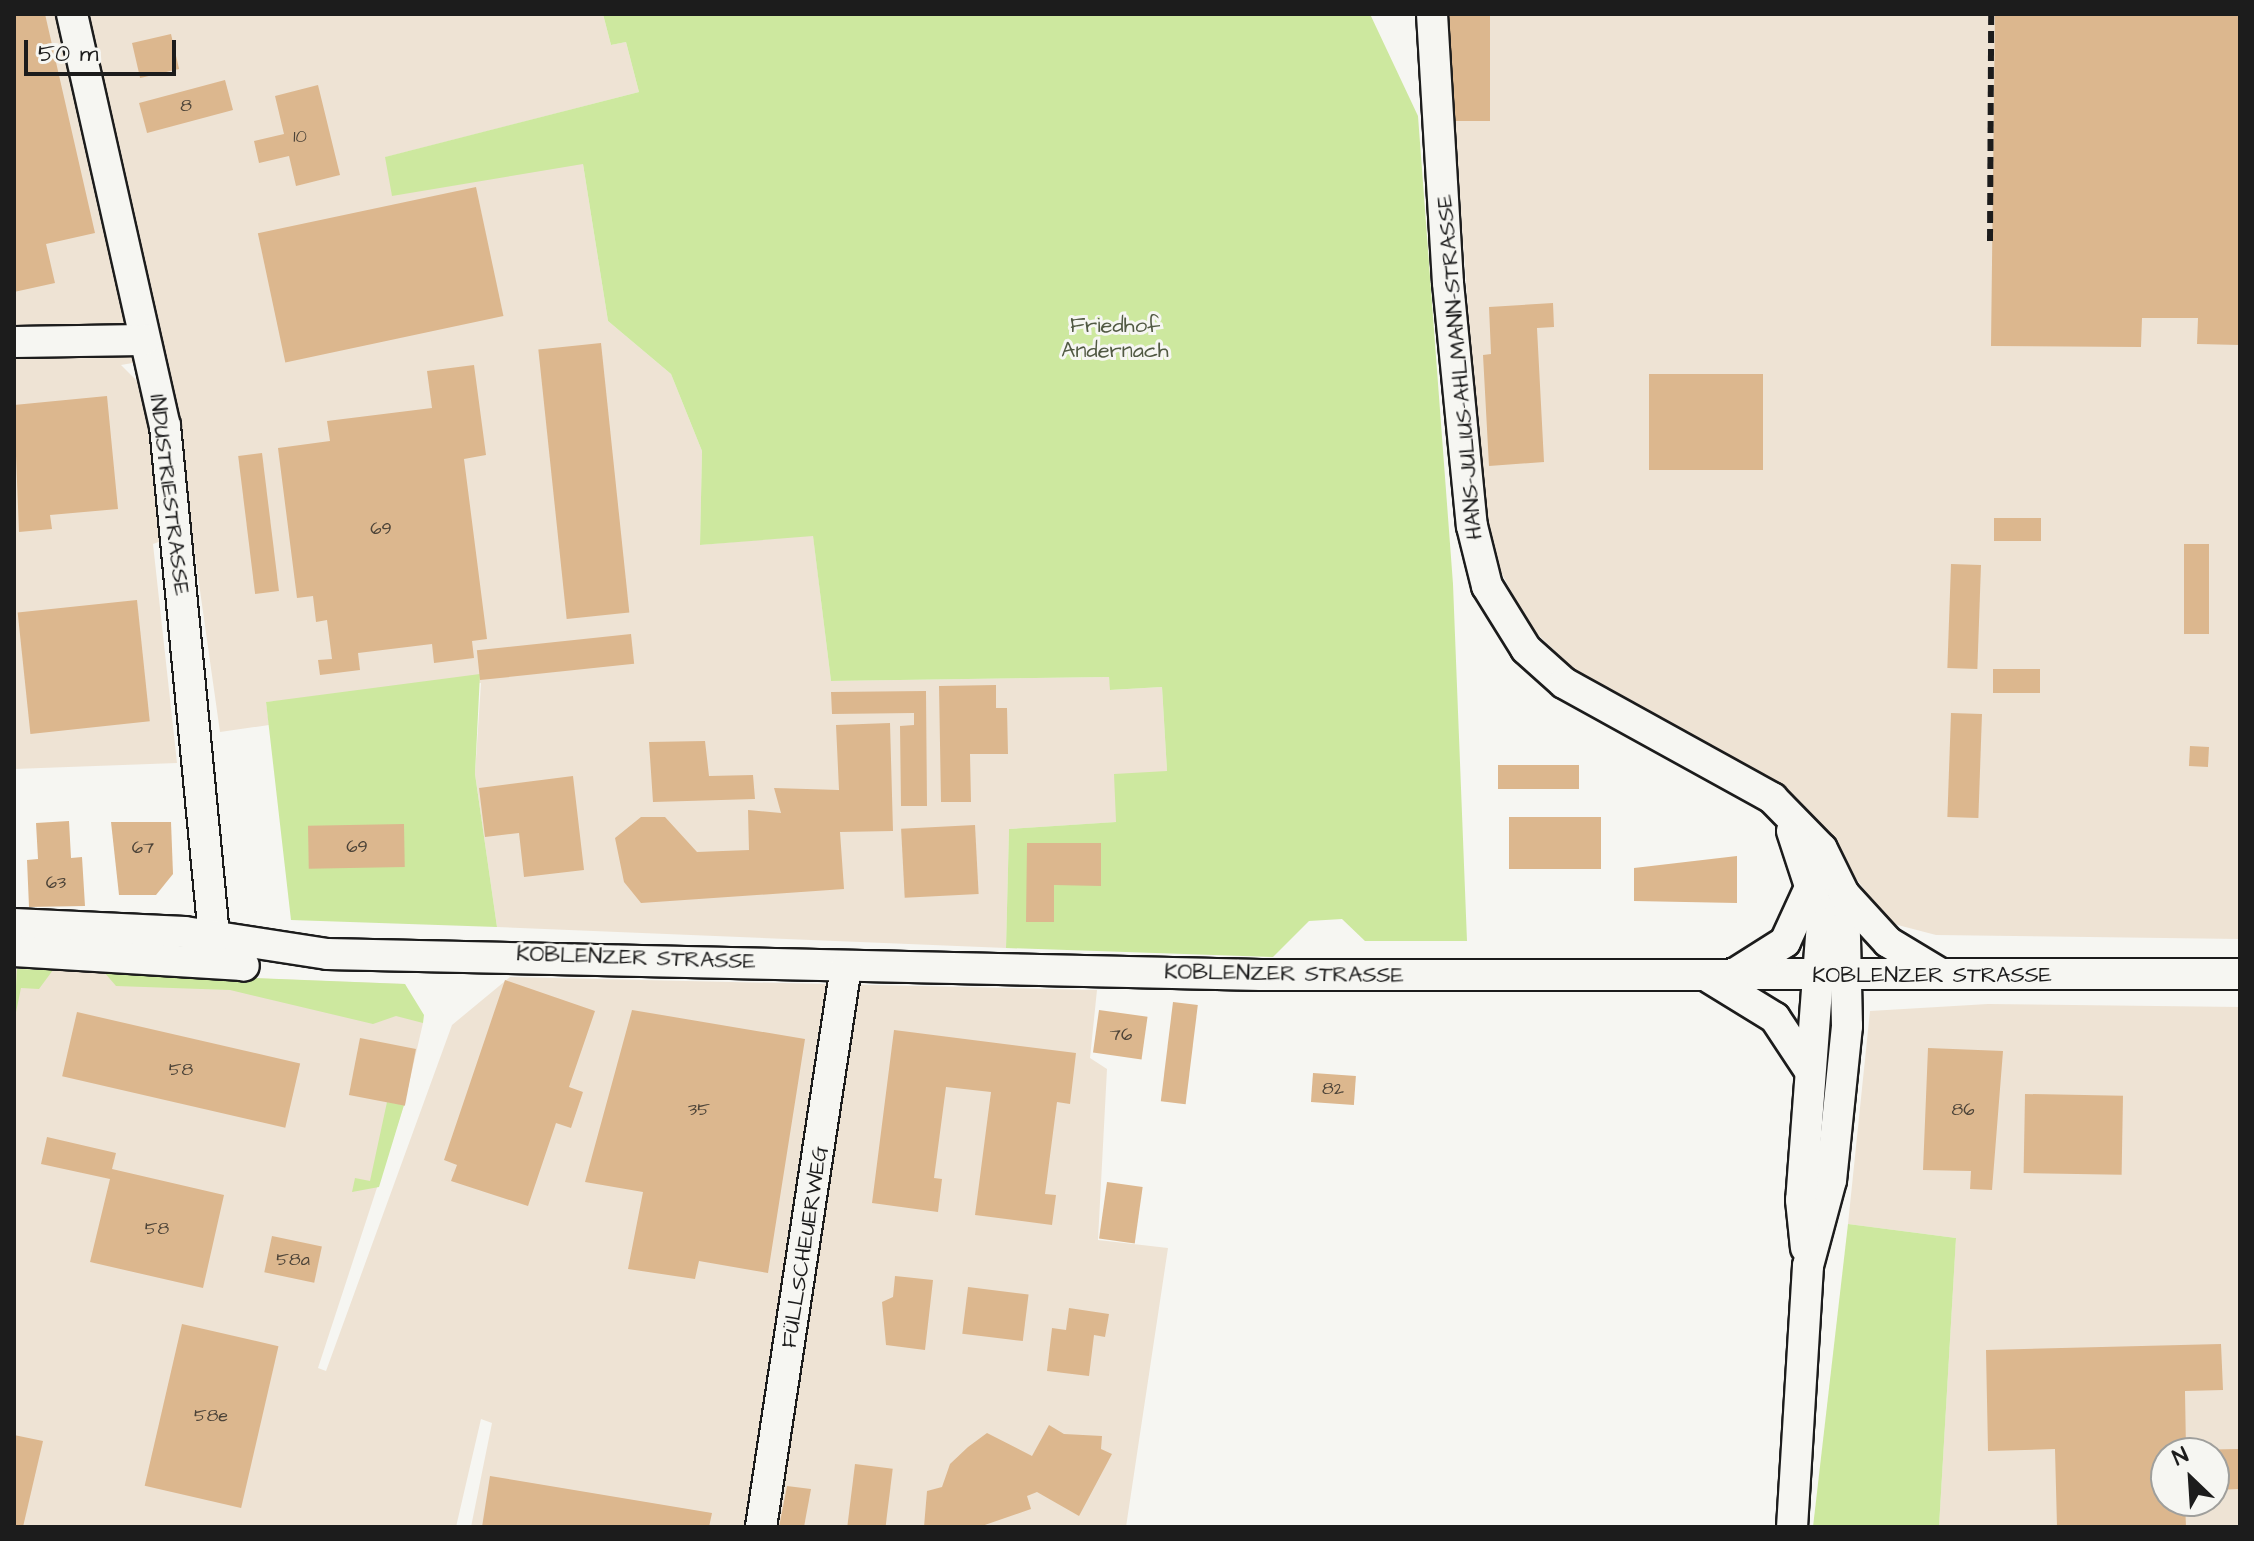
<!DOCTYPE html>
<html>
<head>
<meta charset="utf-8">
<style>
	body { margin:0 }
	#map { position:relative; width:2254px; height:1541px; overflow:hidden; background:#f6f6f2; font-family:"Architects Daughter",sans-serif }
	div>[style] { position:absolute }
	[style*='--x'] { left:calc(var(--x)*1px); top:calc(var(--y)*1px); width:calc(var(--w)*1px); rotate:calc(var(--a)*1deg) }
	.built>* { inset:0; background:#eee3d4 }
	.green>* { inset:0; background:#cde89f }
	.building>* { inset:0; background:#dcb78e; transform-origin:0 0 }
	.roads { filter:drop-shadow(2px 0 #1c1c1c) drop-shadow(-2px 0 #1c1c1c) drop-shadow(0 2px #1c1c1c) drop-shadow(0 -2px #1c1c1c) }
	.minor>* { height:30px; margin:-15px; padding:0 15px; transform-origin:15px; border-radius:15px; background:#f6f6f2 }
	.rail>* { height:6px; margin-top:-3px; transform-origin:0; background:repeating-linear-gradient(90deg,#1c1c1c 0 12px,transparent 0 18px) }
	span { translate:-50% -50%; white-space:nowrap; text-align:center; line-height:1.15; -webkit-text-stroke:6px #f6f6f2; paint-order:stroke }
	.number-label { font-size:18px; color:#4c4338 }
	.number-label span { -webkit-text-stroke-width:0 }
	.park-label { font-size:22px; color:#515943 }
	.street-label { font-size:22px; color:#1c1c1c }
	.frame { position:absolute; inset:0; border:16px solid #1c1c1c; pointer-events:none }
	.north { position:absolute; left:2150px; top:1437px; width:80px; height:80px; box-sizing:border-box; background:#f6f6f2; border:2px solid #9f9f9c; border-radius:50%; rotate:335deg; font-size:22px; font-weight:700; line-height:32px; text-align:center; color:#1c1c1c }
	.north::after { content:''; display:block; margin:auto; width:28px; height:36px; background:#1c1c1c; clip-path:polygon(50% 0,100% 100%,50% 72%,0 100%) }
	.scale { position:absolute; left:24px; top:40px; width:152px; height:36px; box-sizing:border-box; border:4px solid #1c1c1c; border-top:0; padding-left:10px; font-size:24px; line-height:28px; white-space:nowrap; color:#1c1c1c; -webkit-text-stroke:6px #f6f6f2; paint-order:stroke }
</style>
</head>
<body>
<div id="map">
	<div class="built">
		<i style="clip-path:polygon(14px 14px,603px 14px,611px 45px,626px 42px,639px 92px,386px 157px,583px 164px,608px 321px,671px 374px,702px 451px,700px 545px,813px 535px,831px 681px,1109px 677px,1111px 690px,1162px 687px,1167px 771px,1117px 822px,1009px 829px,1006px 948px,497px 927px,475px 774px,481px 683px,266px 702px,269px 725px,220px 732px,167px 357px,121px 365px,143px 387px,154px 434px,164px 540px,153px 544px,177px 763px,14px 769px)"></i>
		<i style="clip-path:polygon(1446px 14px,2240px 14px,2240px 939px,1936px 935px,1890px 923px,1785px 786px,1576px 671px,1531px 628px,1495px 561px,1484px 521px)"></i>
		<i style="clip-path:polygon(14px 969px,405px 984px,423px 1023px,404px 1105px,318px 1368px,326px 1371px,452px 1025px,510px 977px,1097px 990px,1090px 1058px,1107px 1069px,1098px 1240px,1168px 1248px,1126px 1527px,471px 1527px,492px 1423px,481px 1419px,456px 1527px,14px 1527px)"></i>
		<i style="clip-path:polygon(evenodd,1988px 1004px,2240px 1007px,2240px 1527px,1939px 1527px,1956px 1238px,1848px 1224px,1870px 1011px,1988px 1004px,2166px 1453px,2214px 1453px,2214px 1501px,2166px 1501px,2166px 1453px)"></i>
	</div>
	<div class="green">
		<i style="clip-path:polygon(603px 14px,1370px 14px,1418px 116px,1453px 584px,1467px 941px,1365px 941px,1342px 919px,1309px 921px,1273px 957px,1006px 948px,1009px 829px,1116px 822px,1114px 774px,1167px 771px,1162px 687px,1110px 690px,1109px 677px,831px 681px,813px 536px,700px 545px,702px 451px,671px 374px,608px 321px,583px 164px,392px 196px,385px 157px,639px 92px,626px 42px,611px 45px)"></i>
		<i style="clip-path:polygon(480px 674px,475px 774px,497px 927px,291px 920px,266px 702px)"></i>
		<i style="clip-path:polygon(17px 969px,53px 970px,39px 989px,21px 988px,14px 1022px)"></i>
		<i style="clip-path:polygon(104px 972px,405px 984px,424px 1015px,423px 1023px,396px 1016px,373px 1024px,230px 990px,116px 986px)"></i>
		<i style="clip-path:polygon(387px 1102px,404px 1105px,379px 1187px,352px 1192px,355px 1178px,370px 1181px)"></i>
		<i style="clip-path:polygon(1848px 1224px,1956px 1238px,1939px 1527px,1813px 1527px)"></i>
	</div>
	<div class="building">
		<i style="clip-path:polygon(14px 14px,45px 14px,95px 233px,46px 244px,55px 283px,14px 292px)"></i>
		<i style="left:1449px;top:14px;width:41px;height:107px"></i>
		<i style="clip-path:polygon(1995px 14px,2240px 14px,2240px 345px,2197px 344px,2198px 318px,2142px 318px,2141px 347px,1991px 346px)"></i>
		<i style="left:171px;top:34px;width:36px;height:40px;rotate:77deg"></i>
		<i style="left:225px;top:80px;width:31px;height:89px;rotate:75deg"></i>
		<i style="clip-path:polygon(318px 85px,340px 175px,296px 186px,289px 156px,259px 163px,254px 141px,284px 134px,275px 96px)"></i>
		<i style="left:476px;top:187px;width:132px;height:223px;rotate:78deg"></i>
		<i style="clip-path:polygon(1553px 303px,1554px 327px,1537px 328px,1544px 462px,1489px 466px,1483px 355px,1491px 354px,1489px 307px)"></i>
		<i style="left:601px;top:343px;width:271px;height:63px;rotate:84deg"></i>
		<i style="clip-path:polygon(474px 365px,486px 455px,464px 459px,487px 639px,472px 641px,474px 658px,434px 663px,432px 644px,358px 653px,360px 670px,320px 675px,318px 660px,332px 659px,327px 620px,316px 622px,313px 596px,297px 598px,278px 448px,330px 441px,327px 421px,432px 408px,427px 371px)"></i>
		<i style="left:1763px;top:374px;width:96px;height:114px;rotate:90deg"></i>
		<i style="clip-path:polygon(107px 396px,118px 509px,50px 515px,52px 529px,19px 532px,14px 405px)"></i>
		<i style="left:262px;top:453px;width:139px;height:24px;rotate:83deg"></i>
		<i style="left:2041px;top:518px;width:23px;height:47px;rotate:90deg"></i>
		<i style="left:2184px;top:544px;width:25px;height:90px"></i>
		<i style="left:1951px;top:564px;width:30px;height:104px;rotate:2deg"></i>
		<i style="left:137px;top:600px;width:122px;height:120px;rotate:84deg"></i>
		<i style="left:631px;top:634px;width:30px;height:155px;rotate:84deg"></i>
		<i style="left:2040px;top:669px;width:24px;height:47px;rotate:90deg"></i>
		<i style="clip-path:polygon(996px 685px,996px 708px,1007px 708px,1008px 754px,970px 754px,971px 802px,941px 802px,939px 686px)"></i>
		<i style="clip-path:polygon(926px 691px,927px 806px,901px 806px,900px 726px,914px 725px,914px 713px,832px 714px,831px 692px)"></i>
		<i style="left:1951px;top:713px;width:31px;height:104px;rotate:2deg"></i>
		<i style="clip-path:polygon(890px 723px,893px 831px,840px 832px,844px 889px,641px 903px,624px 882px,615px 838px,641px 817px,665px 817px,697px 852px,749px 850px,748px 810px,781px 813px,774px 788px,839px 790px,836px 725px)"></i>
		<i style="clip-path:polygon(705px 741px,709px 776px,753px 775px,755px 799px,653px 802px,649px 742px)"></i>
		<i style="left:2190px;top:746px;width:19px;height:20px;rotate:3deg"></i>
		<i style="left:1579px;top:765px;width:24px;height:81px;rotate:90deg"></i>
		<i style="clip-path:polygon(573px 776px,584px 870px,524px 877px,519px 833px,485px 837px,479px 788px)"></i>
		<i style="left:1509px;top:817px;width:92px;height:52px"></i>
		<i style="clip-path:polygon(69px 821px,71px 858px,82px 857px,85px 906px,29px 907px,27px 860px,38px 859px,36px 823px)"></i>
		<i style="clip-path:polygon(111px 822px,171px 822px,173px 874px,156px 895px,119px 895px)"></i>
		<i style="left:404px;top:824px;width:43px;height:96px;rotate:89deg"></i>
		<i style="left:975px;top:825px;width:69px;height:74px;rotate:87deg"></i>
		<i style="clip-path:polygon(1027px 843px,1101px 843px,1101px 886px,1054px 885px,1054px 922px,1026px 922px)"></i>
		<i style="clip-path:polygon(1737px 856px,1737px 903px,1634px 901px,1634px 868px)"></i>
		<i style="clip-path:polygon(505px 980px,595px 1011px,569px 1087px,583px 1092px,571px 1128px,556px 1123px,528px 1206px,451px 1181px,457px 1165px,444px 1160px)"></i>
		<i style="left:1173px;top:1002px;width:25px;height:100px;rotate:7deg"></i>
		<i style="clip-path:polygon(632px 1010px,805px 1039px,768px 1273px,699px 1261px,695px 1279px,628px 1269px,643px 1192px,585px 1182px)"></i>
		<i style="left:1099px;top:1010px;width:49px;height:43px;rotate:8deg"></i>
		<i style="left:77px;top:1012px;width:229px;height:66px;rotate:13deg"></i>
		<i style="clip-path:polygon(894px 1030px,1076px 1053px,1070px 1104px,1057px 1102px,1045px 1194px,1056px 1195px,1052px 1225px,975px 1215px,991px 1092px,946px 1087px,934px 1178px,942px 1179px,938px 1212px,872px 1203px)"></i>
		<i style="left:360px;top:1038px;width:57px;height:58px;rotate:11deg"></i>
		<i style="clip-path:polygon(1928px 1048px,2003px 1051px,1992px 1190px,1970px 1189px,1971px 1171px,1923px 1170px)"></i>
		<i style="left:1313px;top:1073px;width:43px;height:29px;rotate:4deg"></i>
		<i style="left:2025px;top:1094px;width:98px;height:79px;rotate:1deg"></i>
		<i style="clip-path:polygon(47px 1137px,116px 1153px,112px 1169px,224px 1195px,203px 1288px,90px 1262px,110px 1179px,41px 1164px)"></i>
		<i style="left:1107px;top:1182px;width:36px;height:57px;rotate:8deg"></i>
		<i style="left:272px;top:1236px;width:51px;height:37px;rotate:12deg"></i>
		<i style="clip-path:polygon(895px 1276px,933px 1280px,925px 1350px,886px 1345px,882px 1302px,893px 1297px)"></i>
		<i style="left:968px;top:1287px;width:61px;height:47px;rotate:7deg"></i>
		<i style="clip-path:polygon(1069px 1308px,1109px 1314px,1105px 1337px,1094px 1335px,1089px 1376px,1047px 1371px,1052px 1328px,1066px 1330px)"></i>
		<i style="left:182px;top:1324px;width:99px;height:166px;rotate:13deg"></i>
		<i style="clip-path:polygon(2221px 1344px,2223px 1390px,2185px 1391px,2186px 1450px,2240px 1449px,2240px 1489px,2214px 1490px,2214px 1453px,2166px 1453px,2166px 1501px,2185px 1501px,2186px 1527px,2057px 1527px,2055px 1449px,1988px 1451px,1986px 1350px)"></i>
		<i style="clip-path:polygon(1049px 1425px,1064px 1434px,1102px 1436px,1101px 1449px,1112px 1454px,1079px 1516px,1037px 1492px,1027px 1496px,1031px 1509px,979px 1527px,924px 1527px,927px 1491px,942px 1487px,950px 1464px,968px 1447px,987px 1433px,1032px 1456px)"></i>
		<i style="clip-path:polygon(14px 1435px,43px 1441px,23px 1527px,14px 1527px)"></i>
		<i style="left:855px;top:1464px;width:38px;height:63px;rotate:7deg"></i>
		<i style="clip-path:polygon(490px 1476px,712px 1513px,709px 1527px,482px 1527px)"></i>
		<i style="clip-path:polygon(787px 1486px,811px 1489px,804px 1527px,779px 1527px)"></i>
	</div>
	<div class="roads">
		<div class="minor">
			<i style="--x:72;--y:14;--w:422;--a:77.3"></i>
			<i style="--x:165;--y:426;--w:512;--a:84.51"></i>
			<i style="--x:214;--y:936;--w:42;--a:45"></i>
			<i style="--x:1432;--y:14;--w:269;--a:86.6"></i>
			<i style="--x:1448;--y:283;--w:244;--a:84.4"></i>
			<i style="--x:1472;--y:526;--w:62;--a:76"></i>
			<i style="--x:1487;--y:586;--w:74;--a:58.2"></i>
			<i style="--x:1526;--y:649;--w:51;--a:41.8"></i>
			<i style="--x:1564;--y:683;--w:238;--a:28.9"></i>
			<i style="--x:1772;--y:798;--w:71;--a:45.6"></i>
			<i style="--x:1822;--y:849;--w:50;--a:63.9"></i>
			<i style="--x:1844;--y:894;--w:132;--a:88.7"></i>
			<i style="--x:1847;--y:1026;--w:155;--a:95.9"></i>
			<i style="--x:1831;--y:1180;--w:89;--a:105"></i>
			<i style="--x:1808;--y:1266;--w:261;--a:93.5"></i>
			<i style="--x:14;--y:342;--w:130;--a:-0.9"></i>
			<i style="--x:1792;--y:831;--w:97;--a:71.9"></i>
			<i style="--x:1822;--y:923;--w:278;--a:94.3"></i>
			<i style="--x:1801;--y:1200;--w:48;--a:84.1"></i>
			<i style="--x:1844;--y:894;--w:65;--a:47.5"></i>
			<i style="--x:1888;--y:942;--w:62;--a:31.1"></i>
			<i style="--x:14;--y:924;--w:171;--a:2.7"></i>
			<i style="--x:185;--y:932;--w:144;--a:8.8"></i>
			<i style="--x:327;--y:954;--w:934;--a:1.29"></i>
			<i style="--x:1261;--y:975;--w:979;--a:-0.06"></i>
			<i style="--x:14;--y:951;--w:229;--a:3.5"></i>
			<i style="--x:1736;--y:973;--w:58;--a:-32.3"></i>
			<i style="--x:1785;--y:942;--w:67;--a:-65.3"></i>
			<i style="--x:1710;--y:978;--w:76;--a:31.6"></i>
			<i style="--x:1775;--y:1018;--w:60;--a:56.6"></i>
			<i style="--x:761;--y:1527;--w:567;--a:-81.38"></i>
		</div>
	</div>
	<div class="rail">
		<i style="--x:1990;--y:241;--w:227;--a:-89.7"></i>
	</div>
	<div class="number-label">
		<span style="left:186px;top:106px">8</span>
		<span style="left:300px;top:137px">10</span>
		<span style="left:381px;top:529px">69</span>
		<span style="left:357px;top:847px">69</span>
		<span style="left:143px;top:848px">67</span>
		<span style="left:56px;top:883px">63</span>
		<span style="left:1121px;top:1035px">76</span>
		<span style="left:181px;top:1070px">58</span>
		<span style="left:1333px;top:1089px">82</span>
		<span style="left:699px;top:1110px">35</span>
		<span style="left:1963px;top:1110px">86</span>
		<span style="left:157px;top:1229px">58</span>
		<span style="left:293px;top:1260px">58a</span>
		<span style="left:211px;top:1416px">58e</span>
	</div>
	<div class="park-label">
		<span style="left:1115px;top:338px">Friedhof<br>Andernach</span>
	</div>
	<div class="street-label">
		<span style="left:1460px;top:367px;rotate:-95deg">HANS-JULIUS-AHLMANN-STRASSE</span>
		<span style="left:169px;top:495px;rotate:83deg">INDUSTRIESTRASSE</span>
		<span style="left:636px;top:958px;rotate:2deg">KOBLENZER STRASSE</span>
		<span style="left:1284px;top:974px;rotate:1deg">KOBLENZER STRASSE</span>
		<span style="left:1932px;top:976px">KOBLENZER STRASSE</span>
		<span style="left:805px;top:1247px;rotate:-81deg">FÜLLSCHEUERWEG</span>
	</div>
	<div class="frame"></div>
	<div class="north">N</div>
	<div class="scale">50 m</div>
</div>
</body>
</html>
